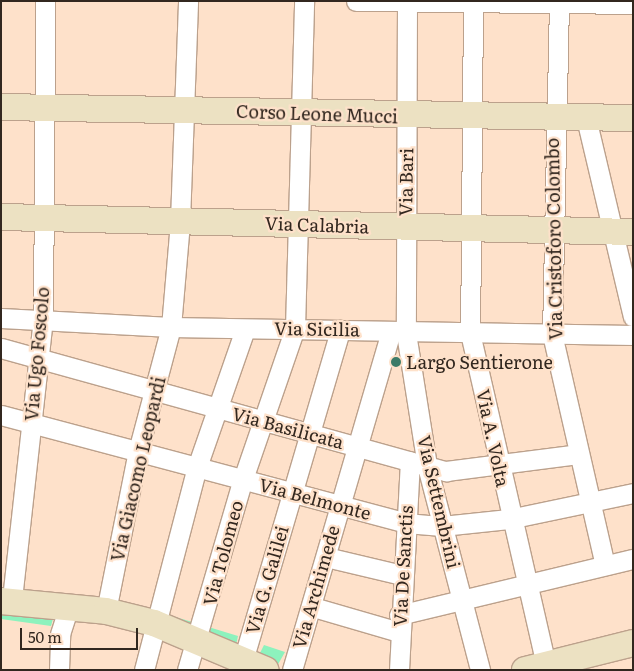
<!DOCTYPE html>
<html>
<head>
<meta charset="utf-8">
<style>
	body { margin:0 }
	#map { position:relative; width:634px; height:671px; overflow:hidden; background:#fee1ca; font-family:Literata,serif }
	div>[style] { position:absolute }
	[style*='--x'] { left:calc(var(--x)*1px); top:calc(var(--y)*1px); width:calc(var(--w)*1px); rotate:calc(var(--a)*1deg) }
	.green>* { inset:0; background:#8df2bd }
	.roads { filter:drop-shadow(1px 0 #bca18c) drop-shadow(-1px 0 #bca18c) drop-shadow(0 1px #bca18c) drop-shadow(0 -1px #bca18c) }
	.street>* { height:19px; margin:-9.5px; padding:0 9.5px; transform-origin:9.5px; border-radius:9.5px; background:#fff }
	.secondary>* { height:26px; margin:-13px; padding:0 13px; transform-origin:13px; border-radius:13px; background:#ece1c2 }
	.dots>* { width:14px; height:14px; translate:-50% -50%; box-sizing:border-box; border:2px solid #fee1ca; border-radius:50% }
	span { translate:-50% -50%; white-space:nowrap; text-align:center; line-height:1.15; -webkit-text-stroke:4.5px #fee1ca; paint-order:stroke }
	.street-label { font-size:18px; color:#32271f }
	.poi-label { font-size:18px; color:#32271f }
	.left { translate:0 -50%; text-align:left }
	.frame { position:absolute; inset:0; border:2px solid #32271f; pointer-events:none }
	.scale { position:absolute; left:20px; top:628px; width:118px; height:22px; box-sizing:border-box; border:2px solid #32271f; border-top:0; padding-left:6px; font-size:15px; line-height:18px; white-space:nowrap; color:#32271f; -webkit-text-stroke:4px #fee1ca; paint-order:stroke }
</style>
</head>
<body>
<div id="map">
	<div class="green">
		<i style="clip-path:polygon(133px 604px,238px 636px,236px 645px,132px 611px)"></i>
		<i style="clip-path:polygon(1px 609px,54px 615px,51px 626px,1px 619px)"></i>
		<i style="clip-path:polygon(264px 645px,285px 652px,276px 668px,259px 655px)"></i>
	</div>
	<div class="roads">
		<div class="street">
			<i style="--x:356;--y:1;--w:277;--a:0.6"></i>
			<i style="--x:407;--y:1;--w:332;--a:90.2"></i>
			<i style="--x:406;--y:333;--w:135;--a:81"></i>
			<i style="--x:427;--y:466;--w:211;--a:75.4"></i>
			<i style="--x:473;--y:1;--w:332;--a:90.5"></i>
			<i style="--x:470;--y:333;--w:346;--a:77.1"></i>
			<i style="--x:559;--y:1;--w:333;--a:91.2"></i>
			<i style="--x:552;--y:334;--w:237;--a:77.1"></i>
			<i style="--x:586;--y:118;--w:204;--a:76.7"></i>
			<i style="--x:1;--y:318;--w:170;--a:3"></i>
			<i style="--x:171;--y:327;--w:462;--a:1"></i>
			<i style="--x:1;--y:348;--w:462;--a:15.5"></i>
			<i style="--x:446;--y:471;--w:133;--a:-7.3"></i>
			<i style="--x:1;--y:415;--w:419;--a:14.9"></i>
			<i style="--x:406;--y:523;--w:36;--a:5"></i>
			<i style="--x:442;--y:526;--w:67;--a:-6"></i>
			<i style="--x:509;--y:519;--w:127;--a:-11.8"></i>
			<i style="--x:326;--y:557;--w:78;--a:13.3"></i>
			<i style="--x:12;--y:599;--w:282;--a:-83.7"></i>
			<i style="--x:43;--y:319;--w:318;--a:-89.6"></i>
			<i style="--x:313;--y:607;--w:90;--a:16.2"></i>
			<i style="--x:106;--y:611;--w:163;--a:-78.7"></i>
			<i style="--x:138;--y:451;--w:128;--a:-75.1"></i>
			<i style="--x:171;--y:327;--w:106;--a:-85.1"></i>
			<i style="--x:180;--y:221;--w:220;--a:-87.9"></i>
			<i style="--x:399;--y:615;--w:241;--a:-13.5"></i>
			<i style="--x:244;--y:657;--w:341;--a:-73.6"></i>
			<i style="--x:59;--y:670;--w:36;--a:-88"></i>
			<i style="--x:60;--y:634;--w:29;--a:-72"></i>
			<i style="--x:144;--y:670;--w:210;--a:-75.4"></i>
			<i style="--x:197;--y:467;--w:146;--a:-70.8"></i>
			<i style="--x:187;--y:670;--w:199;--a:-73.7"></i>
			<i style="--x:243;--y:479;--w:160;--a:-71"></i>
			<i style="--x:295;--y:328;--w:327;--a:-88.4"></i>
			<i style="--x:292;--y:670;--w:353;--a:-73.7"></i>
			<i style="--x:399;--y:670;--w:209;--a:-87"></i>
		</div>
		<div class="secondary">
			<i style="--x:1;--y:107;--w:632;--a:1"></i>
			<i style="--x:1;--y:217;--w:632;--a:1.36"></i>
			<i style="--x:1;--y:601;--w:105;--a:5.4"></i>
			<i style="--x:106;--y:611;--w:49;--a:14"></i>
			<i style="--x:154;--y:623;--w:121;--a:22.9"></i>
			<i style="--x:525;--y:670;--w:111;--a:-14"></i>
		</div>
	</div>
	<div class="dots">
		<i style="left:396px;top:362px;background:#3c7b68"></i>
	</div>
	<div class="street-label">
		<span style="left:317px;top:114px;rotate:2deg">Corso Leone Mucci</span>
		<span style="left:406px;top:182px;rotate:-89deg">Via Bari</span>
		<span style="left:317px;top:225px;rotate:2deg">Via Calabria</span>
		<span style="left:554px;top:239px;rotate:-91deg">Via Cristoforo Colombo</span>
		<span style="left:317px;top:329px;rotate:1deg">Via Sicilia</span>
		<span style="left:37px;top:354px;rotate:-85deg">Via Ugo Foscolo</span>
		<span style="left:288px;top:428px;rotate:15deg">Via Basilicata</span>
		<span style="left:493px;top:438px;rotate:78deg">Via A. Volta</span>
		<span style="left:138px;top:469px;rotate:-77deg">Via Giacomo Leopardi</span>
		<span style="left:315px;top:499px;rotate:15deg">Via Belmonte</span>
		<span style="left:439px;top:502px;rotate:77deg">Via Settembrini</span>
		<span style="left:223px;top:553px;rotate:-75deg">Via Tolomeo</span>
		<span style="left:403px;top:566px;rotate:-87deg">Via De Sanctis</span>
		<span style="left:267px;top:580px;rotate:-74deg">Via G. Galilei</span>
		<span style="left:316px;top:587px;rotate:-74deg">Via Archimede</span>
	</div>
	<div class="poi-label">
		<span class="left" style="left:406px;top:362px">Largo Sentierone</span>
	</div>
	<div class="frame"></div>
	<div class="scale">50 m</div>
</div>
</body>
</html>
